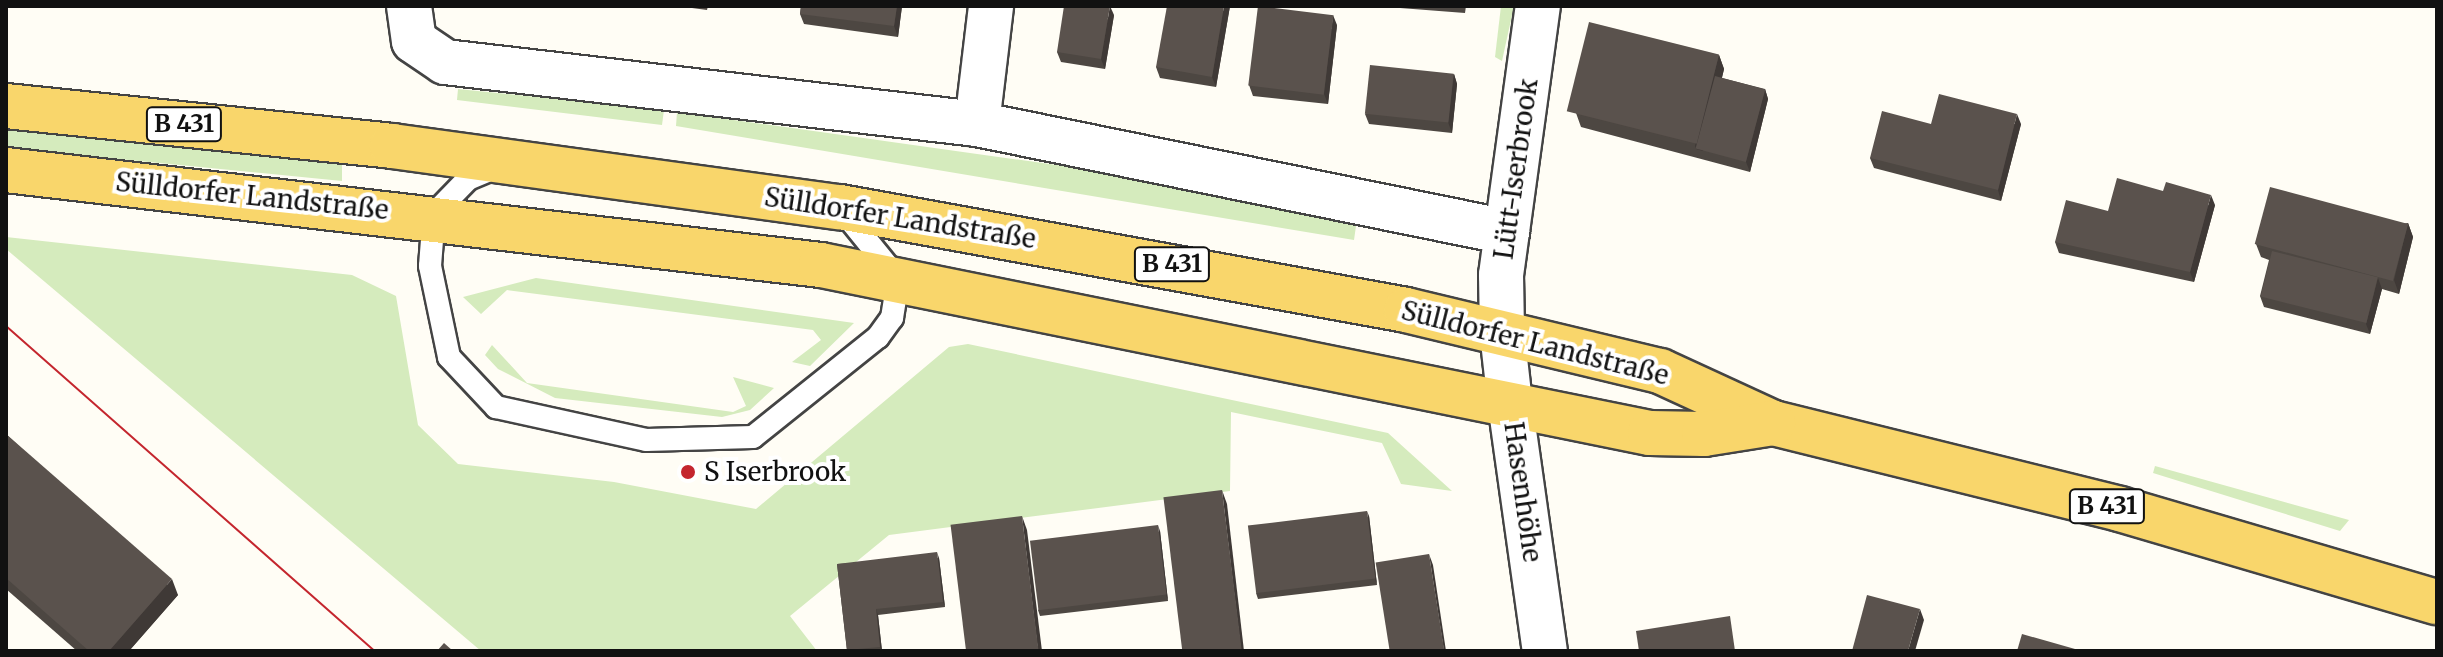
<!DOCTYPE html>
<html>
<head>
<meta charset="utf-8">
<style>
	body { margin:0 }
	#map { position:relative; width:2443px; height:657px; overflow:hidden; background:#fffdf5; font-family:Merriweather,serif }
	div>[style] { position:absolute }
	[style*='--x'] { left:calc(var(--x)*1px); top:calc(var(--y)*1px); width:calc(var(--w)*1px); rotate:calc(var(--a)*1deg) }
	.green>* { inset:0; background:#d5ebbd }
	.roads { filter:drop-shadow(2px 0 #444) drop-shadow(-2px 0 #444) drop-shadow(0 2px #444) drop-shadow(0 -2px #444) }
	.service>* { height:22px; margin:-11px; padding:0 11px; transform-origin:11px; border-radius:11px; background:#fff }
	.minor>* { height:44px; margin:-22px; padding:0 22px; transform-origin:22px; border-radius:22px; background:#fff }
	.tertiary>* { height:44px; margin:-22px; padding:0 22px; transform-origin:22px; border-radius:22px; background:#fff }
	.primary>* { height:44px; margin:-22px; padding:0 22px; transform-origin:22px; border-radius:22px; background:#f9d66b }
	.tram>* { height:2px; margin:-1px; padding:0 1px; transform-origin:1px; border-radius:1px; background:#c4262e }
	.wall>* { inset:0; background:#4d4742 }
	.shaded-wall>* { inset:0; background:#3f3936 }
	.building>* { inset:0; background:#5a524d; transform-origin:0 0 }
	.dots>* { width:22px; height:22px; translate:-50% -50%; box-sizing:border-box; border:4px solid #fff; border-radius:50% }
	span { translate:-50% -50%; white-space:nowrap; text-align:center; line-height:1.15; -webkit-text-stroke:8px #fff; paint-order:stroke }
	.shield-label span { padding:2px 6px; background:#fff; border:2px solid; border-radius:6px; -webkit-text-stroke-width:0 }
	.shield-label { font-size:24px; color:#111; font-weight:700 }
	.street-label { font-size:26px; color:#111 }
	.poi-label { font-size:26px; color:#111 }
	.left { translate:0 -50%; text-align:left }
	.frame { position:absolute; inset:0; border:8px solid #111; pointer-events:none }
</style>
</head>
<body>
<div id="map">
	<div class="green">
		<i style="clip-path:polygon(1501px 6px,1514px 6px,1502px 61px,1495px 57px)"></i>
		<i style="clip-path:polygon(458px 89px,664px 110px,662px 125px,457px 100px)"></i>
		<i style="clip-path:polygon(677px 112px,1128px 175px,1357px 219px,1354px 240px,676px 126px)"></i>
		<i style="clip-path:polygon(6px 127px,342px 163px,342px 181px,6px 148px)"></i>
		<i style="clip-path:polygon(6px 237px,352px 275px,396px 296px,418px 425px,458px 464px,614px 482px,756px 509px,949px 347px,968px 344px,1388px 433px,1452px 491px,1401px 484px,1382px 443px,1231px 412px,1230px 491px,889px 535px,790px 616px,817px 651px,481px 651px,6px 249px)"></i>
		<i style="clip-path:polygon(536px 278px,854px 323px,810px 366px,792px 362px,821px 340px,813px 330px,507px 290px,481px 314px,463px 297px)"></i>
		<i style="clip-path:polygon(492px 345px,527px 383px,733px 412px,746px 406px,733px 377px,774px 388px,750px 410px,722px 417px,555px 398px,498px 369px,485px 355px)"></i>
		<i style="clip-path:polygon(2155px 466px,2349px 520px,2340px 531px,2153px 473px)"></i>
	</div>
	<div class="roads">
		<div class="service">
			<i style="--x:494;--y:168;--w:28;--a:157"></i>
			<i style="--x:468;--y:179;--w:49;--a:134.2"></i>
			<i style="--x:434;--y:214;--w:52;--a:94.4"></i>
			<i style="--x:430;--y:266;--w:93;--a:78.2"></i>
			<i style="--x:449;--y:357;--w:69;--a:46.8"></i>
			<i style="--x:496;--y:407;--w:154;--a:12.4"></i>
			<i style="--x:646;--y:440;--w:107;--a:-1.6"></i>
			<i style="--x:753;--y:437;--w:160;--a:-38.7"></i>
			<i style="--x:878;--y:337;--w:24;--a:-54"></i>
			<i style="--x:892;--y:318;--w:39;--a:-81"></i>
			<i style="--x:898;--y:279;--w:89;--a:-129.1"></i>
		</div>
		<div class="minor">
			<i style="--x:409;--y:6;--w:35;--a:82"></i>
			<i style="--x:414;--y:41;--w:37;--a:34"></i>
			<i style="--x:445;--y:62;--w:536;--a:6.65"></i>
			<i style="--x:977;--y:124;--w:541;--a:11.52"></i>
			<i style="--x:977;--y:124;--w:119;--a:-83.2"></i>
			<i style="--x:1502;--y:332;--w:57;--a:-91"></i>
			<i style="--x:1501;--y:275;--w:272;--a:-82.2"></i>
			<i style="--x:1510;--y:403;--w:250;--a:82"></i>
		</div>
		<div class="tertiary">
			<i style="--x:1502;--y:332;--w:71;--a:83.6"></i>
		</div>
		<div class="primary">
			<i style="--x:6;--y:106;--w:388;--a:5.9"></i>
			<i style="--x:392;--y:146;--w:452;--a:7.8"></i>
			<i style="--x:840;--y:207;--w:575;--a:10.31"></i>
			<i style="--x:1406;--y:310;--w:261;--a:13.5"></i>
			<i style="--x:1660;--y:371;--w:124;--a:24.7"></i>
			<i style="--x:1773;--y:423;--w:357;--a:13.9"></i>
			<i style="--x:2120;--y:509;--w:330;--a:16.4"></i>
			<i style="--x:6;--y:170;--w:821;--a:6.65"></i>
			<i style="--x:821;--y:265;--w:846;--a:11.46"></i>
			<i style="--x:1650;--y:433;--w:54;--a:1.1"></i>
			<i style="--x:1704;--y:434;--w:70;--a:-9.1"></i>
		</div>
	</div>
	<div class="tram">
		<i style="--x:6;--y:326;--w:491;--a:41.4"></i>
	</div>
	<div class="wall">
		<i style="clip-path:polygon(677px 6px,708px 6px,707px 10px)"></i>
		<i style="clip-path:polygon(801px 6px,902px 6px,898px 37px,804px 24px,800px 14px)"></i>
		<i style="clip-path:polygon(1230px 6px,1216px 87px,1160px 78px,1156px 67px)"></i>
		<i style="clip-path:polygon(1399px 6px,1466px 6px,1465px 13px,1400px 8px)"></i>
		<i style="clip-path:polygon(1114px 15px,1105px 69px,1061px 62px,1057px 52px)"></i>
		<i style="clip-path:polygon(1337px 25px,1328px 104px,1253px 96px,1249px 85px)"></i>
		<i style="clip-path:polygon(1719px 55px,1724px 69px,1722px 78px,1765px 89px,1768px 99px,1750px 172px,1581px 127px,1576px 113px)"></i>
		<i style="clip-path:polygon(1454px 74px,1457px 84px,1452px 133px,1369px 124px,1365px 114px)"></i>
		<i style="clip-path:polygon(1931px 124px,2021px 124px,2001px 201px,1874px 168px,1870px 158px)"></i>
		<i style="clip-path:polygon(2215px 205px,2194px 282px,2059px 253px,2055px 242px,2108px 211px)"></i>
		<i style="clip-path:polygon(2408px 223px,2413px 237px,2399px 294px,2382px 289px,2370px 334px,2264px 307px,2260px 296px,2269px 260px,2261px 257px,2256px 244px)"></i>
		<i style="clip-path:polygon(6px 434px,178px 595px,129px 651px,77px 651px,6px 589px)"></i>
		<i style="clip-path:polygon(1369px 516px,1377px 585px,1258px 599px,1256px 593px)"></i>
		<i style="clip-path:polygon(1160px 531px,1168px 601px,1040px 616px,1038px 610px)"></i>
		<i style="clip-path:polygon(939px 558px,945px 607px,878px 615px,882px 651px,847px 651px,837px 564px)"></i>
	</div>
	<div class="shaded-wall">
		<i style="clip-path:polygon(897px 6px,902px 6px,898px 37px,894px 26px)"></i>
		<i style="clip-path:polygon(1110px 6px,1114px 15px,1105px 69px,1101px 59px)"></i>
		<i style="clip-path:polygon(1224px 6px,1230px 6px,1216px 87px,1212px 77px)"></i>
		<i style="clip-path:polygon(1333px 15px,1337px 25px,1328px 104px,1324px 94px)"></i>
		<i style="clip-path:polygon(1719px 55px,1724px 69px,1703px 151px,1696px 149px,1695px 146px)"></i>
		<i style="clip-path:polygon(1454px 74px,1457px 84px,1452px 133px,1448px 122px)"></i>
		<i style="clip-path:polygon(1765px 89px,1768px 99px,1750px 172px,1746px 162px)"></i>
		<i style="clip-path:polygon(2017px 114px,2021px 124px,2001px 201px,1998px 190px)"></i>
		<i style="clip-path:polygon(2211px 195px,2215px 205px,2194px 282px,2190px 272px)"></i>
		<i style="clip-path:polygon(2408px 223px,2413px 237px,2399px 294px,2394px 280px)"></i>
		<i style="clip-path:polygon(2378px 278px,2382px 289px,2370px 334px,2366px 324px)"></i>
		<i style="clip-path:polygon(1222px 490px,1227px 504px,1244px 651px,1241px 651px)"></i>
		<i style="clip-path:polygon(1367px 511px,1369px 516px,1377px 585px,1375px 579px)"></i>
		<i style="clip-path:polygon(1022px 516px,1027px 530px,1042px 651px,1038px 651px)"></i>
		<i style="clip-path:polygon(1158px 525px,1160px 531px,1168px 601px,1166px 595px)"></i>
		<i style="clip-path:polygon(937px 552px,939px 558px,945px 607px,943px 602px)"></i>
		<i style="clip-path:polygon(1429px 554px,1433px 565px,1446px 651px,1444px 651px)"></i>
		<i style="clip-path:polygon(172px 579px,178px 595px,129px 651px,109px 651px)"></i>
		<i style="clip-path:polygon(876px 609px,878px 615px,882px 651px,880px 647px)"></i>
		<i style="clip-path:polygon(1920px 609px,1924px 620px,1915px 651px,1908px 651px)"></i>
	</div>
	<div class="building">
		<i style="clip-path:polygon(801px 6px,897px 6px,894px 26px,800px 14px)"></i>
		<i style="clip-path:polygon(1064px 6px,1110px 6px,1101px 59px,1057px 52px)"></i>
		<i style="clip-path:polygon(1167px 6px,1224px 6px,1212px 77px,1156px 67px)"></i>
		<i style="left:1258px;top:6px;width:76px;height:80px;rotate:7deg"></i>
		<i style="left:1589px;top:22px;width:134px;height:92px;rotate:14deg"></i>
		<i style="left:1370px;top:65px;width:84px;height:49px;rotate:6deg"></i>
		<i style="left:1715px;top:76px;width:52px;height:75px;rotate:15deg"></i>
		<i style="clip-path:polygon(1939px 94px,2017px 114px,1998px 190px,1870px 158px,1882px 111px,1931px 124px)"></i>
		<i style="clip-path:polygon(2117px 178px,2163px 191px,2166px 182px,2211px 195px,2190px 272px,2055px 242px,2066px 200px,2108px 211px)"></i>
		<i style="left:2270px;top:187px;width:143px;height:59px;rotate:15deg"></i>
		<i style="left:2272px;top:251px;width:109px;height:47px;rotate:14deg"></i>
		<i style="clip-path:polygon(6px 434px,172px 579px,109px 651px,89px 651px,6px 578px)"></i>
		<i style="left:1222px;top:490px;width:162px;height:59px;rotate:83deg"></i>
		<i style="left:1367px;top:511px;width:68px;height:120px;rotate:83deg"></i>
		<i style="left:1022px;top:516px;width:136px;height:72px;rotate:83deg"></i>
		<i style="left:1158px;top:525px;width:70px;height:129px;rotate:83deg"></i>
		<i style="clip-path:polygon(937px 552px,943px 602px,876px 609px,880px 647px,847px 650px,837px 564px)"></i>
		<i style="left:1429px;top:554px;width:98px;height:54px;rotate:81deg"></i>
		<i style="clip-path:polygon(1867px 595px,1920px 609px,1908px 651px,1852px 651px)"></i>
		<i style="clip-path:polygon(1730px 616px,1735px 651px,1639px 651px,1636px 631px)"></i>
		<i style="clip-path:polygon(2022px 634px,2075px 649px,2074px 651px,2017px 651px)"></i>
		<i style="clip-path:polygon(444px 643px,453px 651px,437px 651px)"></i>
	</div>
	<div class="dots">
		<i style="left:688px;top:472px;background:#c4262e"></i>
	</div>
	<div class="shield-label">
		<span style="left:184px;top:124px">B 431</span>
		<span style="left:1172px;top:264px">B 431</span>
		<span style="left:2107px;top:506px">B 431</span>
	</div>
	<div class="street-label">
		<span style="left:1516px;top:169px;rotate:-82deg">Lütt-Iserbrook</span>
		<span style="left:252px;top:196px;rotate:6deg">Sülldorfer Landstraße</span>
		<span style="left:900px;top:218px;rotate:9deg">Sülldorfer Landstraße</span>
		<span style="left:1535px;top:343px;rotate:14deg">Sülldorfer Landstraße</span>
		<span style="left:1523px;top:492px;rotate:82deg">Hasenhöhe</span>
	</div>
	<div class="poi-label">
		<span class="left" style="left:704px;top:472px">S Iserbrook</span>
	</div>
	<div class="frame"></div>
</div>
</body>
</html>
